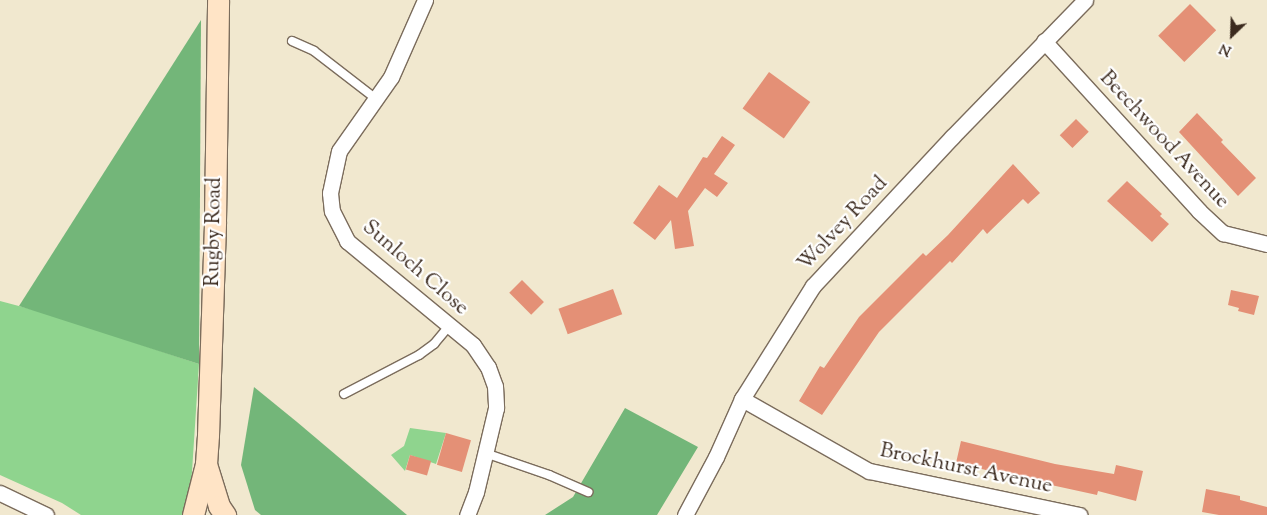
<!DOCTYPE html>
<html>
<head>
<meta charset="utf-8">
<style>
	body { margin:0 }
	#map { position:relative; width:1267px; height:515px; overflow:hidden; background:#f1e8cf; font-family:"Sorts Mill Goudy",serif }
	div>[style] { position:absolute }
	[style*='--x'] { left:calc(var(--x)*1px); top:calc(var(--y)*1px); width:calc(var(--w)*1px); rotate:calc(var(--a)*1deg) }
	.green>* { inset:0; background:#8fd48e }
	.forest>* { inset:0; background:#73b679 }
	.building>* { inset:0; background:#e49076; transform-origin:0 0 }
	.roads { filter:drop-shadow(1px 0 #7b6c5c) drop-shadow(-1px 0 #7b6c5c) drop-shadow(0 1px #7b6c5c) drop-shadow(0 -1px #7b6c5c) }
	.lane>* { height:8px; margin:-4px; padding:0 4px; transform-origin:4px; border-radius:4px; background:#fff }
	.street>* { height:15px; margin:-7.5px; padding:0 7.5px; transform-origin:7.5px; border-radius:7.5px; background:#fff }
	.secondary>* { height:21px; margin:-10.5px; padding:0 10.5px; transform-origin:10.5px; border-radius:10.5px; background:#ffe4c6 }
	span { translate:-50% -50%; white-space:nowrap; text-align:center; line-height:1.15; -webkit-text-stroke:4.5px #fff; paint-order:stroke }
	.street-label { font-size:21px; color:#3b2a1e }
	.north { position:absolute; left:1207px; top:10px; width:50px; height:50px; -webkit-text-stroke:4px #fff; paint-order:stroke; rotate:204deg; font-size:14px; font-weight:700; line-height:20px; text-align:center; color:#3b2a1e }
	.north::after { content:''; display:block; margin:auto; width:18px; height:22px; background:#3b2a1e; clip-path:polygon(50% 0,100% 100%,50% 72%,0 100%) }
</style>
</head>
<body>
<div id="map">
	<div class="green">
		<i style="clip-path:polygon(0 301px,49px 314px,199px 364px,191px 487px,183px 515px,81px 515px,62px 503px,0 475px)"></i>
		<i style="clip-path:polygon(410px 428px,446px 433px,436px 464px,410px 455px,405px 471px,391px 455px,404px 446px)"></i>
	</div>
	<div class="forest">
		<i style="clip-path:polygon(201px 20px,199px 364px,19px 306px)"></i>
		<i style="clip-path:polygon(254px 387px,297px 422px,407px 515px,261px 515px,255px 510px,241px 465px)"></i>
		<i style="clip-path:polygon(625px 408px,698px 447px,657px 515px,545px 515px,573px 497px)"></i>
	</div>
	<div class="building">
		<i style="left:1190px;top:4px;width:37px;height:45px;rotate:45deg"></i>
		<i style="left:769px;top:72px;width:51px;height:45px;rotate:36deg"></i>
		<i style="clip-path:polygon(1197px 113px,1223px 140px,1221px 142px,1256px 178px,1238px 196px,1179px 132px)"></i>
		<i style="left:1076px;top:119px;width:18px;height:23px;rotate:45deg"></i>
		<i style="clip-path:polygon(722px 136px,735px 145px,714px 174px,728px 183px,717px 197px,705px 188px,688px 211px,694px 246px,675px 249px,671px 220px,655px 240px,633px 223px,659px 185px,677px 198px,703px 157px,707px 158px)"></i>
		<i style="clip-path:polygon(1013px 164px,1040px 193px,1028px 204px,1023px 199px,987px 234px,983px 229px,952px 263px,950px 261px,879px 332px,822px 415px,799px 401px,820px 366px,824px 368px,859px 317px,923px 253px,926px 256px,948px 235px)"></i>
		<i style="clip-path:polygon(1127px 181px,1162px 214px,1160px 216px,1169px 224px,1152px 242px,1107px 201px)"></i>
		<i style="left:522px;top:280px;width:31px;height:18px;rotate:45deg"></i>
		<i style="left:613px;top:289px;width:27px;height:58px;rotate:70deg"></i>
		<i style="clip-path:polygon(1231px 290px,1259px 296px,1254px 315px,1238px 311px,1239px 308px,1228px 305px)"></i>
		<i style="left:446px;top:433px;width:26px;height:33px;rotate:16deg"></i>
		<i style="clip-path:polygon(961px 441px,1055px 464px,1114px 474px,1116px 465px,1143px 471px,1136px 501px,1098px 491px,1097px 495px,1042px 483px,956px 463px)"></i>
		<i style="left:410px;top:455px;width:22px;height:15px;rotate:16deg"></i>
		<i style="clip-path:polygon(1206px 489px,1240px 496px,1240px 500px,1267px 507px,1267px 515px,1219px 515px,1202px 512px)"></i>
	</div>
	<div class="roads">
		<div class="lane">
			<i style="--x:292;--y:41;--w:24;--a:24"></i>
			<i style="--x:314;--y:51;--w:78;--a:37.7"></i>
			<i style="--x:344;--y:394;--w:85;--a:-27.5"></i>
			<i style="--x:419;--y:355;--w:19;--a:-36"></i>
			<i style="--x:434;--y:344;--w:23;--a:-50"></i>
			<i style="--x:485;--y:453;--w:68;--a:19"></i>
			<i style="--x:549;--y:475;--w:43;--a:23.6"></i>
		</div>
		<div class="street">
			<i style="--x:425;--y:0;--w:84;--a:113.8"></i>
			<i style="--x:391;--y:77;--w:90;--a:125.1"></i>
			<i style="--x:339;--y:151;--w:43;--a:102.1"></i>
			<i style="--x:330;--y:193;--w:18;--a:84"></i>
			<i style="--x:332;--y:211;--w:34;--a:63"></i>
			<i style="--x:347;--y:241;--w:163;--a:39.5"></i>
			<i style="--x:473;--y:345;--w:27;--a:56"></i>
			<i style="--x:488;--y:367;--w:20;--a:70"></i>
			<i style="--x:495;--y:386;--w:22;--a:87"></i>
			<i style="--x:496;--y:408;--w:86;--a:103.4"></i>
			<i style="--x:476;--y:492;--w:25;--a:111"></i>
			<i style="--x:1044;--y:41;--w:230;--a:47.6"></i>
			<i style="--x:1199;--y:211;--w:33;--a:43"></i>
			<i style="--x:1223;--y:233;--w:45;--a:14"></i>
			<i style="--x:742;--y:399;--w:146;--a:29.6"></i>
			<i style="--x:869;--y:471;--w:215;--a:11.8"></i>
			<i style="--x:0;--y:493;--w:51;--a:25.6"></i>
			<i style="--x:685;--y:515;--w:66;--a:-61.9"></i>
			<i style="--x:716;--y:457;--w:64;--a:-65.9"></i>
			<i style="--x:742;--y:399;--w:133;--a:-57.9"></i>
			<i style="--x:813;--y:286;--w:204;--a:-47"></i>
			<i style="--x:952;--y:137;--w:191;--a:-45.8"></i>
		</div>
		<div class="secondary">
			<i style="--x:206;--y:464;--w:44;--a:72.8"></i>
			<i style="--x:219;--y:506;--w:11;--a:56"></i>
			<i style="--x:193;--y:515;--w:53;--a:-75.7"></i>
			<i style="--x:206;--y:464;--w:29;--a:-86"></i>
			<i style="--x:208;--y:435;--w:214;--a:-88.1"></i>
			<i style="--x:215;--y:221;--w:221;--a:-89.2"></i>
		</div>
	</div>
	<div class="street-label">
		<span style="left:1164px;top:140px;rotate:47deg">Beechwood Avenue</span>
		<span style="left:843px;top:224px;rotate:-47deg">Wolvey Road</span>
		<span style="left:214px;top:232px;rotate:-89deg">Rugby Road</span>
		<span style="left:415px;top:268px;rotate:41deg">Sunloch Close</span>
		<span style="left:966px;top:469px;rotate:12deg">Brockhurst Avenue</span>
	</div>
	<div class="north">N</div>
</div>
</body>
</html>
